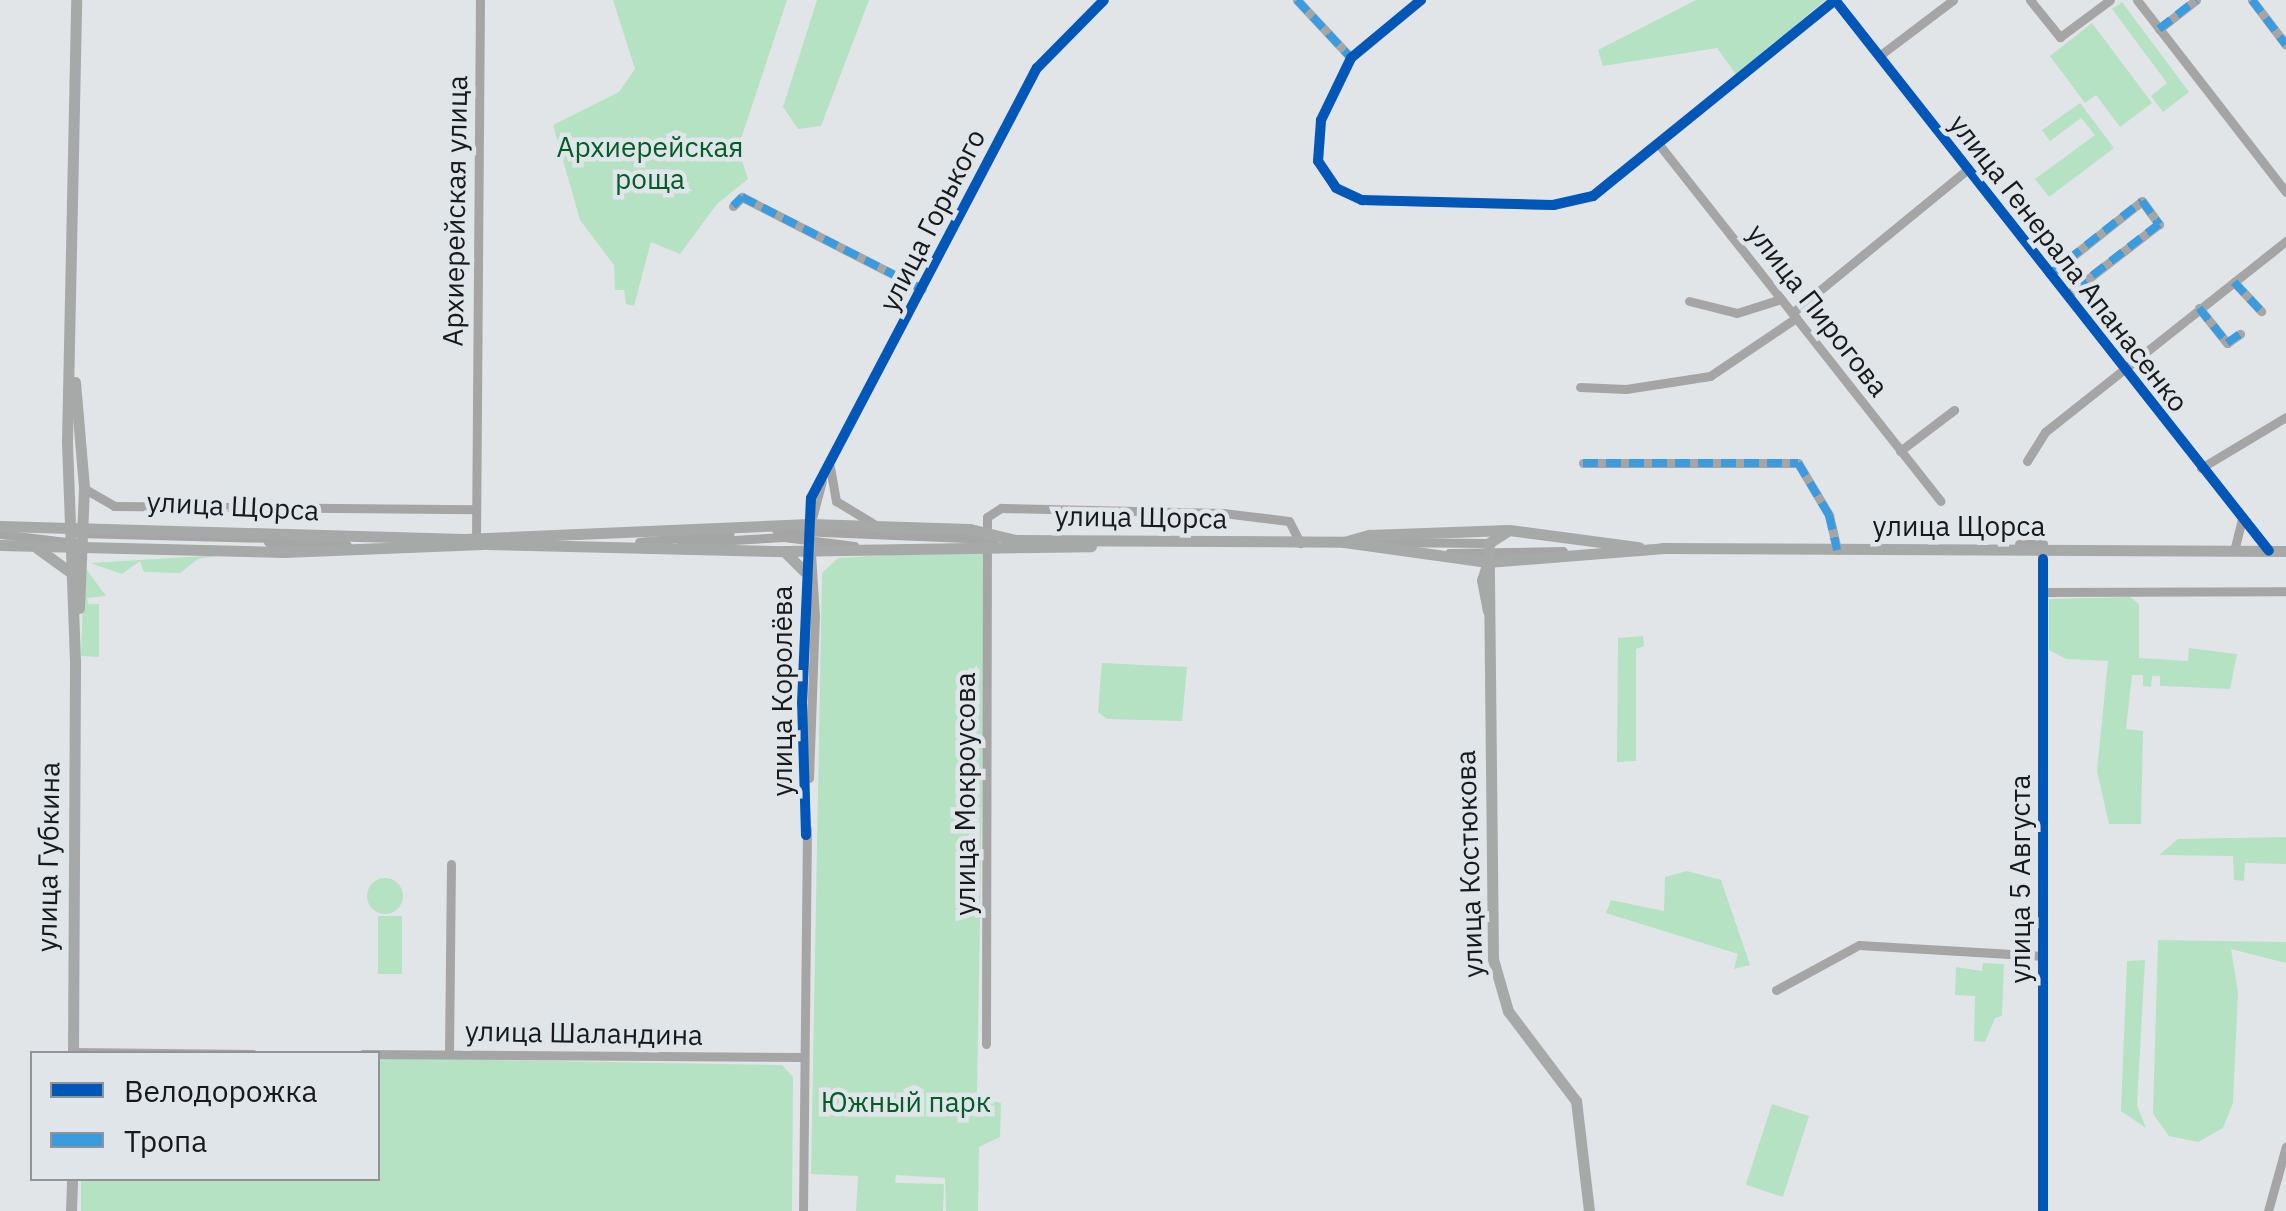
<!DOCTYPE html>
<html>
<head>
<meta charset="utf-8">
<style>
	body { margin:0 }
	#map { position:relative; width:2286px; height:1211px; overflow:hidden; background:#e2e5e7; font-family:"IBM Plex Sans",sans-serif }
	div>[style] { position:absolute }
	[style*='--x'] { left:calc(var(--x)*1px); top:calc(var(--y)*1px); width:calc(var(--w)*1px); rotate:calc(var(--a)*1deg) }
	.green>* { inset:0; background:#b5e2c2; transform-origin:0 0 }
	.round { border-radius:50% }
	.minor>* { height:9px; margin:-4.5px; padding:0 4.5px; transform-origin:4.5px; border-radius:4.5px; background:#a6a5a5 }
	.major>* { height:11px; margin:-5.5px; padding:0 5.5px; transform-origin:5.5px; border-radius:5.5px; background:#a6a9a8 }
	.quiet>* { height:8px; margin-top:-4px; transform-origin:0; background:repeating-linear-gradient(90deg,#3b9bdf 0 15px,transparent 0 23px) }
	.cycleway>* { height:10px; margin:-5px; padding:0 5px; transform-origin:5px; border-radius:5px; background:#0057b8 }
	span { translate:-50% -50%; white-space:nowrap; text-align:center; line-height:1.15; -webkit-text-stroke:9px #e0e5e9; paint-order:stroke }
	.park-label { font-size:28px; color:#005d28 }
	.street-label { font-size:28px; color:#17191b }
	.legend { position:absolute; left:30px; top:1051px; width:350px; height:130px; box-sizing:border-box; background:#e0e5e9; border:2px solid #909397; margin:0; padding:12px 18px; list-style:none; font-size:30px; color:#17191b }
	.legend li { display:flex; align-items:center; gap:20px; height:50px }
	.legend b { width:50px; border:2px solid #909397 }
</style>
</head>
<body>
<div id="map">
	<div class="green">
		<i style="clip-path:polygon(613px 0,787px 0,738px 148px,748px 179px,717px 204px,680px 254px,651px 242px,634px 306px,626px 304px,624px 290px,615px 290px,614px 265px,580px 220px,553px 125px,619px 92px,635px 69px)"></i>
		<i style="clip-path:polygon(817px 0,869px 0,821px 126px,798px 129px,783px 107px)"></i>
		<i style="clip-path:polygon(1696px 0,1825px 0,1737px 76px,1717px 48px,1603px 66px,1598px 50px)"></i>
		<i style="clip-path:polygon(2122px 2px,2189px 92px,2163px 112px,2151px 96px,2167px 83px,2112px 9px)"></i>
		<i style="clip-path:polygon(2092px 23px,2152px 103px,2120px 127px,2096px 95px,2085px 103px,2050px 56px)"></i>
		<i style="clip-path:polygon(2080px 103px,2114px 148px,2049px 197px,2035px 179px,2095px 135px,2081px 118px,2050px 141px,2042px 130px)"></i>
		<i style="clip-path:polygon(980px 549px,986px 557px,977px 1097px,1001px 1103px,1000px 1137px,979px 1147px,978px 1211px,946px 1211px,945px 1178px,896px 1175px,895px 1183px,944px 1184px,943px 1211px,856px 1211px,858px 1176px,811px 1174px,822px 573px,838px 558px)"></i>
		<i style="clip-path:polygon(222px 555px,198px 559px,180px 573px,144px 572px,140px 561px,122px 574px,90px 563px)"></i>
		<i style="clip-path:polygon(84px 566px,106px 596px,87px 598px,88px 604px,99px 604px,99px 657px,81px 656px)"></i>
		<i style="clip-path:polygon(2130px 597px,2139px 604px,2139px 658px,2188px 661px,2189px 648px,2237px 654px,2230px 689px,2160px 686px,2160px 676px,2152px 676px,2151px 687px,2143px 686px,2143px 675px,2132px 675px,2126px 729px,2143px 731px,2141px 824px,2109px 824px,2097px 771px,2108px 661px,2066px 659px,2049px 650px,2049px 599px)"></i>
		<i style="clip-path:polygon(1643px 636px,1644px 646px,1636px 649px,1636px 761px,1617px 762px,1618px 638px)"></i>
		<i style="clip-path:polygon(1102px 663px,1187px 667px,1182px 721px,1107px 719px,1098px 712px)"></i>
		<i style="clip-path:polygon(2286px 837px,2286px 864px,2245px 863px,2244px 881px,2234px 880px,2233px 856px,2159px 855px,2178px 839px)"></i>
		<i style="clip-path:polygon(1687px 871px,1721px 880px,1750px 965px,1734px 969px,1738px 954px,1606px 913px,1611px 900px,1664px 911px,1665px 877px)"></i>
		<i class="round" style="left:367px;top:878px;width:36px;height:36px"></i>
		<i style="left:378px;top:916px;width:24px;height:58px"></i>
		<i style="clip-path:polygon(2158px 940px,2286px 942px,2286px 963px,2231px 949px,2238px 992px,2233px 1103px,2223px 1128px,2198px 1142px,2169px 1136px,2153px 1114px)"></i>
		<i style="clip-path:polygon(2145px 960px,2137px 1105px,2146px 1128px,2121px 1111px,2127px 961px)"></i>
		<i style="clip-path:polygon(1983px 963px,2004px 964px,2002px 1016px,1995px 1018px,1985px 1042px,1974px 1041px,1975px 996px,1955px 995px,1956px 967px,1982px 971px)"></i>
		<i style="clip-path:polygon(378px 1058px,782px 1065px,793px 1077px,792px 1211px,81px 1211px,81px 1179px,378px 1178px)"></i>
		<i style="left:1772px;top:1104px;width:39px;height:85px;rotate:18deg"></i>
	</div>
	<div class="minor">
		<i style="--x:1297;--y:0;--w:79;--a:47"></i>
		<i style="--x:1421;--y:0;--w:91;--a:140.4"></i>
		<i style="--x:1351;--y:58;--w:69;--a:115.8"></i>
		<i style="--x:1321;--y:120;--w:41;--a:94.2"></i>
		<i style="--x:1318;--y:161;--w:32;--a:56"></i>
		<i style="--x:1336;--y:188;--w:29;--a:25"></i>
		<i style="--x:1362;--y:200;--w:191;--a:1.5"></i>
		<i style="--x:1553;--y:205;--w:41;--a:-12.7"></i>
		<i style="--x:1593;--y:196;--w:311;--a:-39"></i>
		<i style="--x:1835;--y:0;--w:701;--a:51.77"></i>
		<i style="--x:2030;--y:0;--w:48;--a:51"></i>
		<i style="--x:2060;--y:37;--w:62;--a:-36.5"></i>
		<i style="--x:2137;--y:0;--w:243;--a:52.2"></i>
		<i style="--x:2252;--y:0;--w:56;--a:52.9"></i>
		<i style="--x:2159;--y:29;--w:47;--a:-38.1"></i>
		<i style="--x:1879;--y:56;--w:93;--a:-37.1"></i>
		<i style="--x:1661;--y:147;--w:451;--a:51.7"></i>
		<i style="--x:733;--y:206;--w:13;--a:-45"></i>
		<i style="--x:742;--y:197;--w:202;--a:27.1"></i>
		<i style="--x:2050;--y:274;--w:117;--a:-38.4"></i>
		<i style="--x:2142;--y:201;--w:29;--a:54"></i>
		<i style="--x:2159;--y:224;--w:116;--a:142.3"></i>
		<i style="--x:2234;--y:282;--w:40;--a:47"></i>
		<i style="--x:1689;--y:301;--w:49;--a:14"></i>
		<i style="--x:1737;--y:313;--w:46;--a:-17.7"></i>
		<i style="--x:2199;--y:308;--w:45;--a:51.3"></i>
		<i style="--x:2227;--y:343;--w:16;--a:-35"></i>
		<i style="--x:1792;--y:313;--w:227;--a:-39.3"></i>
		<i style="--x:1580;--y:387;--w:46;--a:2.5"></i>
		<i style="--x:1626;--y:389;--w:85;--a:-8.8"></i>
		<i style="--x:1710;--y:376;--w:104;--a:-34"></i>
		<i style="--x:1900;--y:451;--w:68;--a:-37.2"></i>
		<i style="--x:2027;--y:461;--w:34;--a:-58"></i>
		<i style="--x:2045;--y:432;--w:308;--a:-38.4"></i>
		<i style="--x:1583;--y:463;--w:215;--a:0"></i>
		<i style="--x:1798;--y:463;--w:61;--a:59.2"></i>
		<i style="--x:1829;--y:515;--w:36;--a:77"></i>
		<i style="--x:830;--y:467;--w:35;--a:80"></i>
		<i style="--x:836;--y:501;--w:44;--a:31.2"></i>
		<i style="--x:2201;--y:468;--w:99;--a:-31"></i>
		<i style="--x:85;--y:489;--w:34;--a:30"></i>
		<i style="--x:114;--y:506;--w:362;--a:0.5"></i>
		<i style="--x:811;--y:522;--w:42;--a:-75"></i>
		<i style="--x:776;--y:530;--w:219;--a:2.4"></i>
		<i style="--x:78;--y:533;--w:194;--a:1.5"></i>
		<i style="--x:0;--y:534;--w:77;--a:6.8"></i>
		<i style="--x:268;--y:542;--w:79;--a:2.2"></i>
		<i style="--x:476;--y:542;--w:542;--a:-89.58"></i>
		<i style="--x:639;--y:542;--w:91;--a:-5.6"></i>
		<i style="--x:1376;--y:542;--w:113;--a:0.5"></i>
		<i style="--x:681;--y:543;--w:103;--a:-3.3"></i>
		<i style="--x:784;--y:537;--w:71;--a:7.3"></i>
		<i style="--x:2019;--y:544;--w:24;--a:0"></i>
		<i style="--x:2043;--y:544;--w:11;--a:95"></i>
		<i style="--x:2234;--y:551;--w:32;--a:-76"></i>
		<i style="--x:1449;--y:553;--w:114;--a:-1"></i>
		<i style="--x:2043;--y:559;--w:652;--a:90"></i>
		<i style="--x:2043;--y:592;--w:243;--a:-0.2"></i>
		<i style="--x:809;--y:778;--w:161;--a:-87.9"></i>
		<i style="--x:815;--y:617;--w:63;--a:-93.6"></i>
		<i style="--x:806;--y:835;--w:132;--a:-91.7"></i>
		<i style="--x:802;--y:703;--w:205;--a:-87.5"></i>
		<i style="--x:811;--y:498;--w:486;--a:-62.3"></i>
		<i style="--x:1037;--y:68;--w:95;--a:-45.4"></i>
		<i style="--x:1776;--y:990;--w:94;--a:-28.5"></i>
		<i style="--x:1859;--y:945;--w:184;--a:3.4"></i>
		<i style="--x:986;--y:1044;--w:527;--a:-89.89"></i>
		<i style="--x:987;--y:517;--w:17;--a:-33"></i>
		<i style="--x:1001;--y:508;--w:222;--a:1.3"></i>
		<i style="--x:1223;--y:513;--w:66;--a:6.9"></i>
		<i style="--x:1289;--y:521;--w:25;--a:63"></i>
		<i style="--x:73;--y:1052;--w:180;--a:0.6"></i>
		<i style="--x:363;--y:1054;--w:441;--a:0.4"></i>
		<i style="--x:449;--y:1054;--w:190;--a:-89.4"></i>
		<i style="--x:803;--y:1211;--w:382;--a:-89.4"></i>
		<i style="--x:2268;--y:1211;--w:67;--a:-74.5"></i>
	</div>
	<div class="major">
		<i style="--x:75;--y:382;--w:106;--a:85.1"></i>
		<i style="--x:84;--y:488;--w:120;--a:92.4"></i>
		<i style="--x:0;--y:526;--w:464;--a:1.6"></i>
		<i style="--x:464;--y:539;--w:346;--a:-2.5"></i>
		<i style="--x:810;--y:524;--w:160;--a:1.8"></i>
		<i style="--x:970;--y:529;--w:46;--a:13.7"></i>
		<i style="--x:1015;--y:540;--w:329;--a:0.3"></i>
		<i style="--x:1344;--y:542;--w:145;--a:7.9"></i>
		<i style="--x:1488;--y:562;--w:180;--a:-4.5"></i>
		<i style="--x:1344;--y:542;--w:26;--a:-16"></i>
		<i style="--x:1369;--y:535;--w:139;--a:-2.1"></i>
		<i style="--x:487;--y:544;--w:297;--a:1.4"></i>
		<i style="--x:784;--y:551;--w:28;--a:45"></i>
		<i style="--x:0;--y:545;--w:284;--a:1.4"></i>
		<i style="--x:284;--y:552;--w:199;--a:-2.3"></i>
		<i style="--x:37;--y:548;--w:39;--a:36"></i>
		<i style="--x:1662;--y:548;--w:624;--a:0.28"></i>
		<i style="--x:784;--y:551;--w:307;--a:-0.9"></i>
		<i style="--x:1488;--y:562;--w:19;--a:108"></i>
		<i style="--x:1482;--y:580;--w:31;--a:79"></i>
		<i style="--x:73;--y:1054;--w:393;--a:-89.7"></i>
		<i style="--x:75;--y:661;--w:220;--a:-92.1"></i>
		<i style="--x:67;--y:441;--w:441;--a:-88.8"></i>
		<i style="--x:71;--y:1211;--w:33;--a:-88"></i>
		<i style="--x:1589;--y:1211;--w:111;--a:-96.7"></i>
		<i style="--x:1576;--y:1101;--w:113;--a:-127.1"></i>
		<i style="--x:1508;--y:1011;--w:54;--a:-106.1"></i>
		<i style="--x:1493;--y:959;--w:416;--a:-90.6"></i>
		<i style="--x:1489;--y:543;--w:24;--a:-33"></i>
		<i style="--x:1509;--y:530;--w:131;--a:7.5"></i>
	</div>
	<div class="quiet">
		<i style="--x:1297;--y:0;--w:79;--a:47"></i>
		<i style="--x:1351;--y:58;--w:5;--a:-37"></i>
		<i style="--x:2252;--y:0;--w:56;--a:52.9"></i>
		<i style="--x:2159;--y:29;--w:47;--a:-38.1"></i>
		<i style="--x:733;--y:206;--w:13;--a:-45"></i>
		<i style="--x:742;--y:197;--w:202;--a:27.1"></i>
		<i style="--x:2050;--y:274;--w:117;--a:-38.4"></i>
		<i style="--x:2142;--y:201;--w:29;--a:54"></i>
		<i style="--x:2159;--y:224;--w:116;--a:142.3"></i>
		<i style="--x:2234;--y:282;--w:40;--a:47"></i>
		<i style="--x:2199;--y:308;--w:45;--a:51.3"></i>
		<i style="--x:2227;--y:343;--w:16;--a:-35"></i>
		<i style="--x:1583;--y:463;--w:215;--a:0"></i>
		<i style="--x:1798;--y:463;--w:61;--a:59.2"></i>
		<i style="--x:1829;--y:515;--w:36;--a:77"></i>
	</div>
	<div class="cycleway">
		<i style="--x:1421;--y:0;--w:91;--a:140.4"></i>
		<i style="--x:1351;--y:58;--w:69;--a:115.8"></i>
		<i style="--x:1321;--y:120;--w:41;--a:94.2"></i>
		<i style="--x:1318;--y:161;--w:32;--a:56"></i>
		<i style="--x:1336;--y:188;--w:29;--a:25"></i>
		<i style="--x:1362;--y:200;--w:191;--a:1.5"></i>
		<i style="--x:1553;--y:205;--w:41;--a:-12.7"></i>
		<i style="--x:1593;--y:196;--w:311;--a:-39"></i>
		<i style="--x:1835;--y:0;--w:701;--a:51.77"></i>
		<i style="--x:2043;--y:559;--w:652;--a:90"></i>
		<i style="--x:806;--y:835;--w:132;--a:-91.7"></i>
		<i style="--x:802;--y:703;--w:205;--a:-87.5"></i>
		<i style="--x:811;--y:498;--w:486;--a:-62.3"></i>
		<i style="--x:1037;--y:68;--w:95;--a:-45.4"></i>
	</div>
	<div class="park-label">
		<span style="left:650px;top:163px">Архиерейская<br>роща</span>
		<span style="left:906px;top:1102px">Южный парк</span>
	</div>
	<div class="street-label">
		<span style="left:455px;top:211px;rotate:-89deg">Архиерейская улица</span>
		<span style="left:932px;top:220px;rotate:-63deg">улица Горького</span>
		<span style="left:2069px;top:263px;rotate:52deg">улица Генерала Апанасенко</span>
		<span style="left:1818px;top:310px;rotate:52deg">улица Пирогова</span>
		<span style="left:233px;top:506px;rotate:3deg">улица Щорса</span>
		<span style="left:1141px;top:517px;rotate:1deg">улица Щорса</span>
		<span style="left:1959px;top:526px">улица Щорса</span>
		<span style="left:782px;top:691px;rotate:-90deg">улица Королёва</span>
		<span style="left:965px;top:794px;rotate:-90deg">улица Мокроусова</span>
		<span style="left:48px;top:857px;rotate:-89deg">улица Губкина</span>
		<span style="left:1469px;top:864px;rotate:-92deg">улица Костюкова</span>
		<span style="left:2020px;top:879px;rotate:-90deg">улица 5 Августа</span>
		<span style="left:584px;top:1033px;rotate:1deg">улица Шаландина</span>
	</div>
	<ul class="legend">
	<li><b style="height:12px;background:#0057b8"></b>Велодорожка</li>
	<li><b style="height:12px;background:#3b9bdf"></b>Тропа</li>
	</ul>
</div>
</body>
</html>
